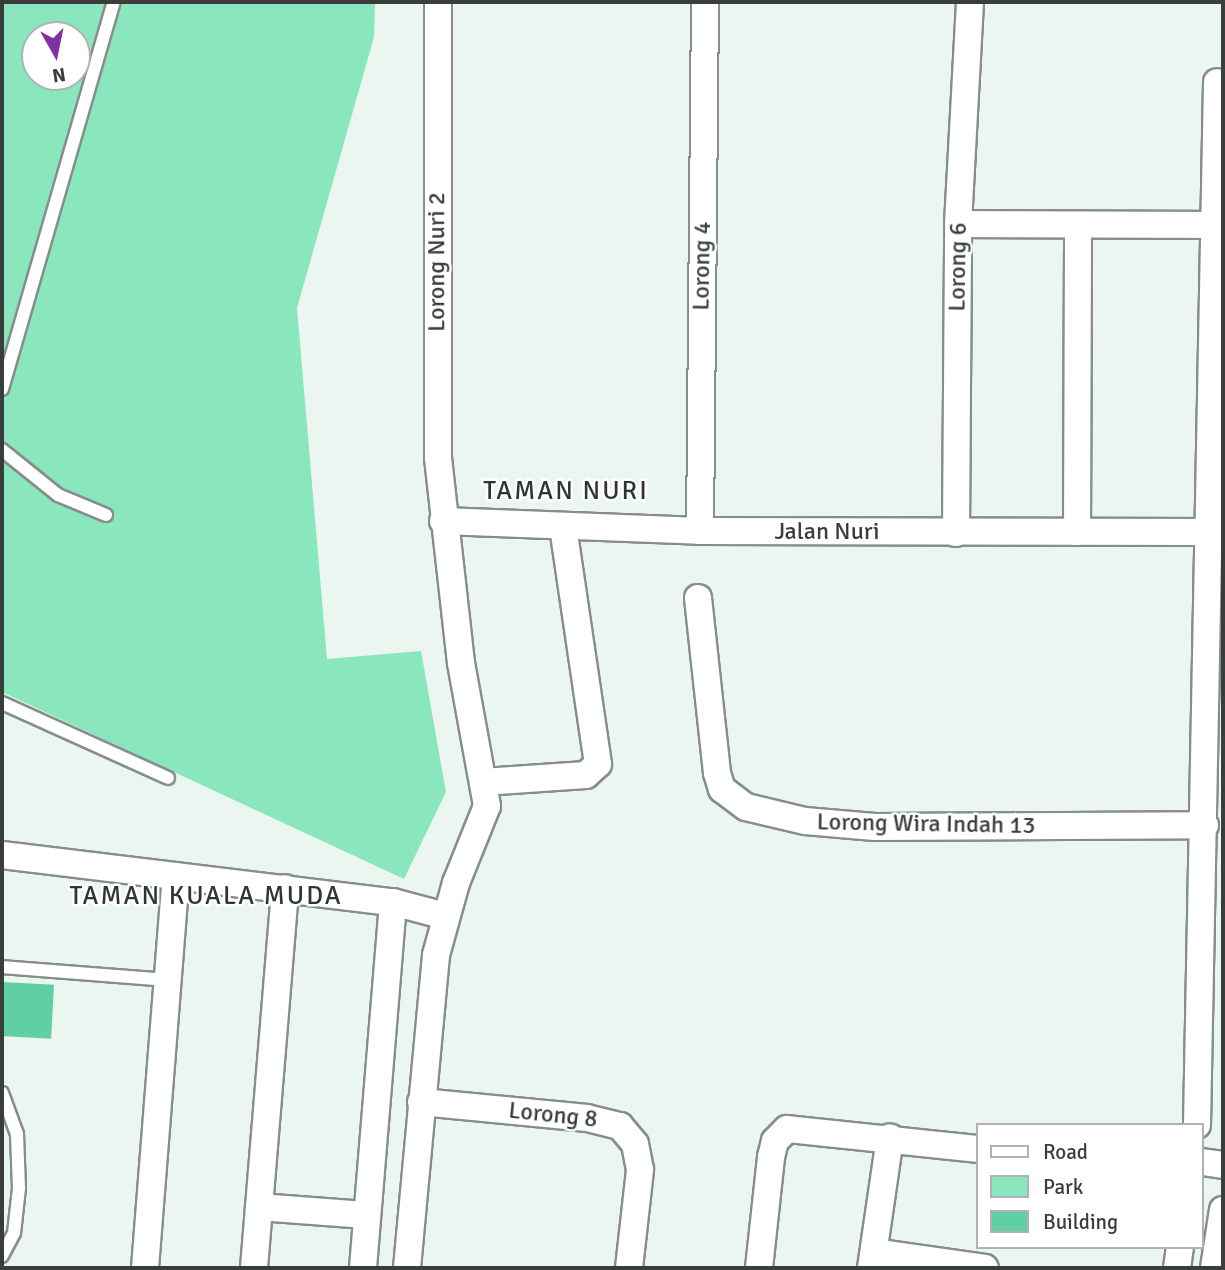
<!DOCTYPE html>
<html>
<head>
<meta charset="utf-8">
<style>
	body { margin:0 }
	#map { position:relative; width:1225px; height:1270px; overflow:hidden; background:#ecf6f1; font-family:Signika,sans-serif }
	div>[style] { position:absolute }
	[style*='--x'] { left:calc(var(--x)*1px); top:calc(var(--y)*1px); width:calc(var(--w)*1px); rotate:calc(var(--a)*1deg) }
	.green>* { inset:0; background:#89e6bd }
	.building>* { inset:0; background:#60cfa3; transform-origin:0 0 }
	.roads { filter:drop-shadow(2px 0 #858e8a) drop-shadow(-2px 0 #858e8a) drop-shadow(0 2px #858e8a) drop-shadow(0 -2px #858e8a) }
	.service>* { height:12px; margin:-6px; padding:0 6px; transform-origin:6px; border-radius:6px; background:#fff }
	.minor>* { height:26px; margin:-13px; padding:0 13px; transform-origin:13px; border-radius:13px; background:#fff }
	span { translate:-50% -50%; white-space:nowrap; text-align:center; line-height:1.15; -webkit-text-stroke:5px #fff; paint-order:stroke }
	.street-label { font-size:24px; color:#393d3b }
	.neighbourhood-label { font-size:26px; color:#2e3632; letter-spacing:2px }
	.frame { position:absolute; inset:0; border:4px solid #393d3b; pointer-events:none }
	.legend { position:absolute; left:976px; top:1123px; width:228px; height:126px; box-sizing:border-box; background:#fff; border:2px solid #b0b1b1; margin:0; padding:9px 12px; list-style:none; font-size:21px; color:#393d3b }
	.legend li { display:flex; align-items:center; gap:14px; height:35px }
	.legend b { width:35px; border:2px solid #b0b1b1 }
	.north { position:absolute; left:21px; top:21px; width:70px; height:70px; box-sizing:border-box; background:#fff; border:2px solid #b0b1b1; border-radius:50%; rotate:171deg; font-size:19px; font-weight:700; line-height:28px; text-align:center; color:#393d3b }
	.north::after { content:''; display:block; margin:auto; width:24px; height:32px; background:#8132a2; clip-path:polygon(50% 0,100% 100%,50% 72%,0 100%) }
</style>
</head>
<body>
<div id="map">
	<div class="green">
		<i style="clip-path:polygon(evenodd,2px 2px,375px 2px,374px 37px,297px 308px,327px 659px,421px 651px,446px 792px,404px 879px,2px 692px,2px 2px,35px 35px,77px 35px,77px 77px,35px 77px,35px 35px)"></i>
	</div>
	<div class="building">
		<i style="left:2px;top:982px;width:52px;height:54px;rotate:3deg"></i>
	</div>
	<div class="roads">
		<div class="service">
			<i style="--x:2;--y:389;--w:403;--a:-73.9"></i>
			<i style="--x:2;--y:450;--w:72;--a:38.8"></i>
			<i style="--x:58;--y:495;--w:52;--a:22.6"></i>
			<i style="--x:2;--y:703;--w:182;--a:24.3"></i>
			<i style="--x:2;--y:967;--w:167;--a:4.5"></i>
			<i style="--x:2;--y:1093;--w:44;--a:69.9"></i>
			<i style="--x:17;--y:1134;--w:54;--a:87.9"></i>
			<i style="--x:19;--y:1188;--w:45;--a:96.3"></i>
			<i style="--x:14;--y:1233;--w:26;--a:118"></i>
		</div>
		<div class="minor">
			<i style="--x:958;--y:224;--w:258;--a:0.2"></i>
			<i style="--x:443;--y:521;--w:257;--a:2.2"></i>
			<i style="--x:700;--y:531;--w:511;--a:0.11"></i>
			<i style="--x:700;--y:531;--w:529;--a:-89.46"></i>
			<i style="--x:1077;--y:532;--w:307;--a:-89.8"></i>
			<i style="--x:956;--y:533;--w:309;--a:-89.6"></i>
			<i style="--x:958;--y:224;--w:222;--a:-86.9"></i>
			<i style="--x:698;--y:598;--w:176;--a:83.8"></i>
			<i style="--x:717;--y:773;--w:17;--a:73"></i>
			<i style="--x:722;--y:789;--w:30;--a:37"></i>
			<i style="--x:746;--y:807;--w:61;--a:13.3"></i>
			<i style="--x:805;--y:821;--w:70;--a:4.9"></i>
			<i style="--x:875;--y:827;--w:330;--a:-0.3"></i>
			<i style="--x:483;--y:782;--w:103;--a:-3.9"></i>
			<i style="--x:586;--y:775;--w:16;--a:-43"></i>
			<i style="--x:598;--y:764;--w:239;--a:-98.4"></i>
			<i style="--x:2;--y:855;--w:394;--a:6.9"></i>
			<i style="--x:393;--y:902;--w:54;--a:15.1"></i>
			<i style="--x:421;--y:1102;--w:167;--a:5.5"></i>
			<i style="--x:587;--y:1118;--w:34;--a:14"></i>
			<i style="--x:620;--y:1126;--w:23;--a:50"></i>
			<i style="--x:635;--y:1144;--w:26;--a:79"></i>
			<i style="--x:640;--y:1170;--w:99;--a:96.4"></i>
			<i style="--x:1197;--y:1125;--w:1043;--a:-88.9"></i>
			<i style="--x:1202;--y:1162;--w:21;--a:8"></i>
			<i style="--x:259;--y:1207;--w:107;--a:4.3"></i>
			<i style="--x:874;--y:1252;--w:112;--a:8.2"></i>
			<i style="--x:145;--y:1268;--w:393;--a:-85.5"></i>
			<i style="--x:254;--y:1268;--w:381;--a:-85.3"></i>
			<i style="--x:363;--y:1268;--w:367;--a:-85.3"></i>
			<i style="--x:407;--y:1268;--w:314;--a:-84.7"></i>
			<i style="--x:436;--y:955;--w:75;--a:-74.5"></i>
			<i style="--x:456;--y:883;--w:83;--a:-68.1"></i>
			<i style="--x:487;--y:806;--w:145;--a:-100.3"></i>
			<i style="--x:461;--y:663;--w:207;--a:-96.4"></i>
			<i style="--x:438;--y:457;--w:455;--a:-90"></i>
			<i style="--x:759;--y:1268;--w:112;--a:-83.8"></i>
			<i style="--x:771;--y:1157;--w:16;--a:-76"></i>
			<i style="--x:775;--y:1141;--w:17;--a:-45"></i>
			<i style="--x:787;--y:1129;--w:192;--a:6"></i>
			<i style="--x:871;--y:1268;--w:132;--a:-81.7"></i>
			<i style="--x:1177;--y:1268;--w:21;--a:-82"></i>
			<i style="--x:1214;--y:1268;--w:59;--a:-81.2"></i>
		</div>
	</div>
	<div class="street-label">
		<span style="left:437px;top:262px;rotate:-90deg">Lorong Nuri 2</span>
		<span style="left:702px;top:266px;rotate:-89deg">Lorong 4</span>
		<span style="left:958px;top:267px;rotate:-89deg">Lorong 6</span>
		<span style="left:827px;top:532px">Jalan Nuri</span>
		<span style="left:926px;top:824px;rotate:1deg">Lorong Wira Indah 13</span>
		<span style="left:553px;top:1115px;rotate:6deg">Lorong 8</span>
	</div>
	<div class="neighbourhood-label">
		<span style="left:566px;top:492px">TAMAN NURI</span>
		<span style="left:206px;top:897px">TAMAN KUALA MUDA</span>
	</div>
	<div class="frame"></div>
	<ul class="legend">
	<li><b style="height:9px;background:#fff"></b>Road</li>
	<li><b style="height:19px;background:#89e6bd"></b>Park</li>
	<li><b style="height:19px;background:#60cfa3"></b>Building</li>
	</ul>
	<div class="north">N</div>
</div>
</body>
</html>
